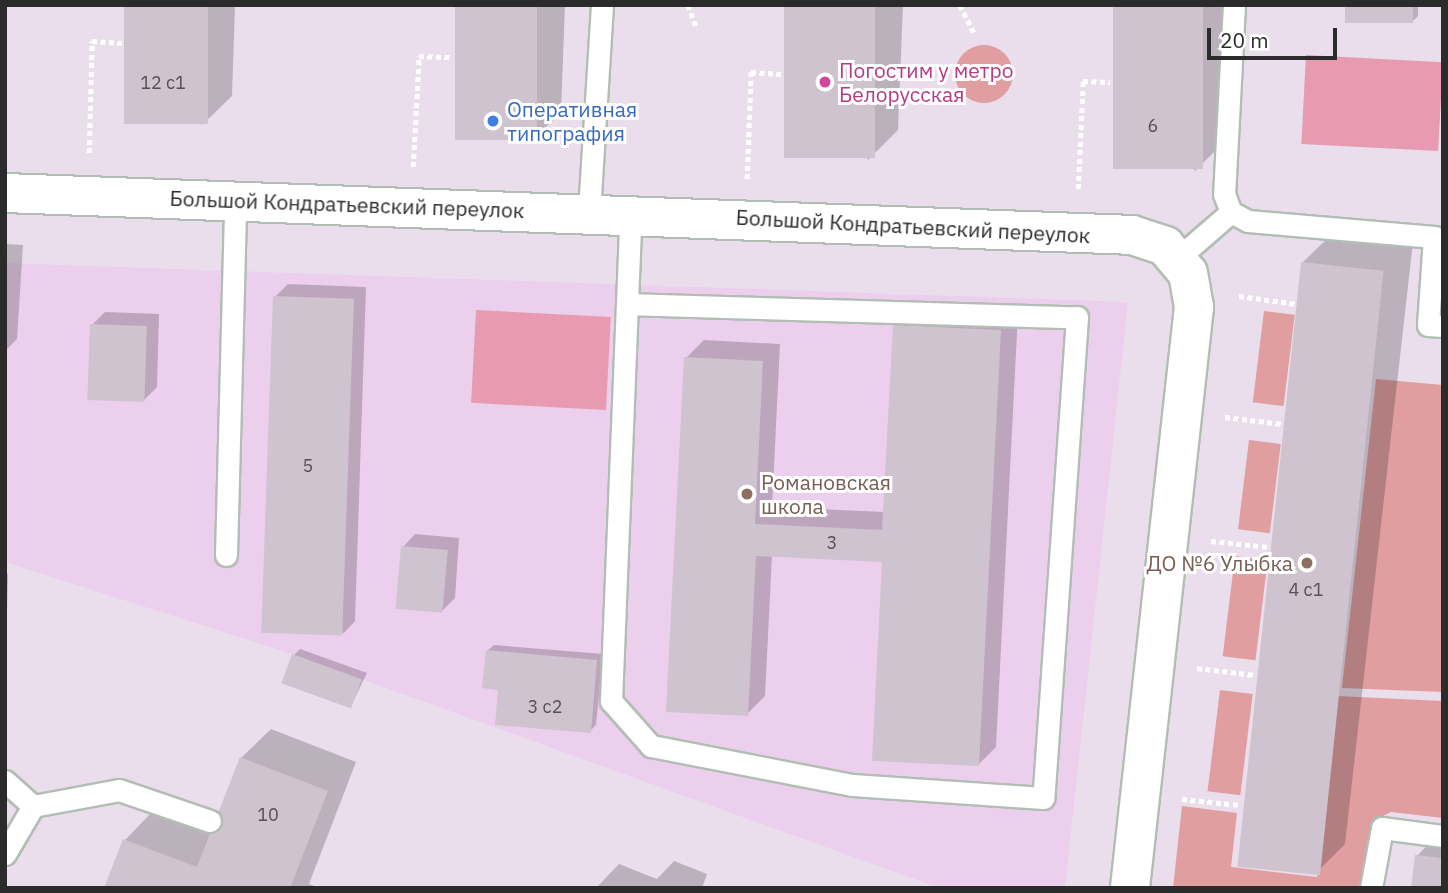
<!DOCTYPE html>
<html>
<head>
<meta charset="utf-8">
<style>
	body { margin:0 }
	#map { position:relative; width:1448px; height:893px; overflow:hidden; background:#eadeec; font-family:"IBM Plex Sans",sans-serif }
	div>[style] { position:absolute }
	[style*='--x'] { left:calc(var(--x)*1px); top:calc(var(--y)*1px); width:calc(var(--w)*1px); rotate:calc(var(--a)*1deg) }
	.education>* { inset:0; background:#eccfed }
	.green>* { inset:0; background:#e09ea1; transform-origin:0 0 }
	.round { border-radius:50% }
	.pitch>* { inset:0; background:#e79ab0; transform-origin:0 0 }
	.shadow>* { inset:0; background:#0003 }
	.building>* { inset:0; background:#cec3cf; transform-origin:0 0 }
	.path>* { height:4.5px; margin-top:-2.25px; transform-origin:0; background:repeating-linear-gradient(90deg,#fff 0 5px,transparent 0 8.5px) }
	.roads { filter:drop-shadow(2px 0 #b2beb3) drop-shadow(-2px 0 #b2beb3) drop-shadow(0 2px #b2beb3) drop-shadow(0 -2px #b2beb3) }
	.lane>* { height:21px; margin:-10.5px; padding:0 10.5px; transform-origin:10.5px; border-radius:10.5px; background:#fff }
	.street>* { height:38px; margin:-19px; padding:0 19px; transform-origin:19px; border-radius:19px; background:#fff }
	.dots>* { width:19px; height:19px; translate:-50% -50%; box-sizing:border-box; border:4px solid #fff; border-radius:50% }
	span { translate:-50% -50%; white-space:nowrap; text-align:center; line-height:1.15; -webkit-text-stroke:6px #fff; paint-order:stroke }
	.number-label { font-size:18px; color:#545154 }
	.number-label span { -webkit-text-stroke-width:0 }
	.hotel-label { font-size:21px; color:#b23c85 }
	.left { translate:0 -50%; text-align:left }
	.shop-label { font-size:21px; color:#366cbe }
	.street-label { font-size:21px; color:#2b2b2b }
	.education-label { font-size:21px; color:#785e54 }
	.right { translate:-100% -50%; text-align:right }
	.frame { position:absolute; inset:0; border:7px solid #2b2b2b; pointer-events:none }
	.scale { position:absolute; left:1207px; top:28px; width:130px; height:32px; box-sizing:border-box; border:4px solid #2b2b2b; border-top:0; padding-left:9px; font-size:21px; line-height:24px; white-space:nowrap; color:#2b2b2b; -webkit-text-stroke:5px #fff; paint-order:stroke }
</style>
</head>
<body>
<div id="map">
	<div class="education">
		<i style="clip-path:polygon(5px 263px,1128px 302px,1065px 888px,939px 888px,292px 654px,5px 562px)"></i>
	</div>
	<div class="green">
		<i class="round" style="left:955px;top:45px;width:58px;height:58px"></i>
		<i style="left:1264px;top:311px;width:31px;height:92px;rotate:7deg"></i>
		<i style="clip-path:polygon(1376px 379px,1443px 385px,1443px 692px,1342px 688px)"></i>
		<i style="left:1249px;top:440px;width:32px;height:90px;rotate:7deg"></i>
		<i style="left:1235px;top:556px;width:33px;height:101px;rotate:7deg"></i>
		<i style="left:1220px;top:690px;width:33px;height:102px;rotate:7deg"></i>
		<i style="clip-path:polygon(1337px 696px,1443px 701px,1443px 818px,1391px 812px,1379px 818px,1365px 888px,1173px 888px,1182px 806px,1237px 813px,1231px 867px,1317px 877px)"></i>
	</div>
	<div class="pitch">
		<i style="left:1306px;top:55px;width:137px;height:89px;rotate:3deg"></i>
		<i style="left:476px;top:310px;width:135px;height:93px;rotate:3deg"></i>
	</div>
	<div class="shadow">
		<i style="clip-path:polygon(125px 5px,235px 5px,232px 96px,202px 125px)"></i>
		<i style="clip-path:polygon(457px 5px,565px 5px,561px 112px,531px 142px)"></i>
		<i style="clip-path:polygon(786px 5px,903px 5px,898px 130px,868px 160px)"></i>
		<i style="clip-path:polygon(1115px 5px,1231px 5px,1225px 141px,1195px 171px)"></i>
		<i style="clip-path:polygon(1346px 5px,1418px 5px,1418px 16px,1412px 22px)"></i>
		<i style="clip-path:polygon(1333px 233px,1413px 242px,1345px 844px,1315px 874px,1303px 262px)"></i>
		<i style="clip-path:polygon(5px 244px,23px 245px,17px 339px,5px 351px)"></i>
		<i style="clip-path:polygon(288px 284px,366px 287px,355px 621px,343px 634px,275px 297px)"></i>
		<i style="clip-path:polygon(913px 307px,1018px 313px,996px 747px,978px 765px,884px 561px,772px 555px,765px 696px,747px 714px,686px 358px,704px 340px,780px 344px,772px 507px,885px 512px,895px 325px)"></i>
		<i style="clip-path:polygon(105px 312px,159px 314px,157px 387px,144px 400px,92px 325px)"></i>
		<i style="clip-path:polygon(415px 534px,459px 538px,455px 598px,442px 611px,403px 547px)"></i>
		<i style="clip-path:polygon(5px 573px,8px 574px,5px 690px)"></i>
		<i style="clip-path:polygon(494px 645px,603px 654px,596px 725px,590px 731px,487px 651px)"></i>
		<i style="clip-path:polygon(300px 649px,367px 673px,351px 706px,294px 655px)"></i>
		<i style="clip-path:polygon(271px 729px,356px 762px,309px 884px,320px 888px,106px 888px,125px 840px,154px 810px,212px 832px,241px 758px)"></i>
		<i style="clip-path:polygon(1443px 829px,1443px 888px,1417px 856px)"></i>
		<i style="clip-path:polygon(674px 861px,707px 874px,702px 888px,596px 888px,619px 864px,657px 879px)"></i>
	</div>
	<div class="building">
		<i style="left:124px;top:5px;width:84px;height:119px"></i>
		<i style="left:455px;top:5px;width:82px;height:135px"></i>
		<i style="left:784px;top:5px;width:91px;height:153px"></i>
		<i style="left:1113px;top:5px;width:90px;height:164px"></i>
		<i style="left:1345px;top:5px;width:68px;height:18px"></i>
		<i style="left:1301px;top:262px;width:83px;height:608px;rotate:6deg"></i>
		<i style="left:273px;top:296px;width:81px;height:337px;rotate:2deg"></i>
		<i style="left:90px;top:324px;width:57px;height:76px;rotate:2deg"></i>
		<i style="clip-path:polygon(893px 325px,1001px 330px,979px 766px,872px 761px,882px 562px,756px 556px,748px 716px,666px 712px,684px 357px,763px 361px,755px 524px,882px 530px)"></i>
		<i style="left:401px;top:546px;width:47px;height:63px;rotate:5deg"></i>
		<i style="clip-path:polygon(486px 650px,597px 660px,591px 733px,495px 725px,498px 690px,482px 688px)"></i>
		<i style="left:292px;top:654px;width:74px;height:31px;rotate:20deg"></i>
		<i style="clip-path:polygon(240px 757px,328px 791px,290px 888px,104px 888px,123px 839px,197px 867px)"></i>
		<i style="clip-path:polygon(1415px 855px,1443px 858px,1443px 888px,1411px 888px)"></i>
	</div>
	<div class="path">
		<i style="--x:688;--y:5;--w:25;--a:69"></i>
		<i style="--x:960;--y:5;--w:33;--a:63"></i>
		<i style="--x:89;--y:153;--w:112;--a:-88.5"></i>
		<i style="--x:92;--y:41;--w:30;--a:4"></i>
		<i style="--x:413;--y:167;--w:111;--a:-86.9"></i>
		<i style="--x:419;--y:56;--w:34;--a:2"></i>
		<i style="--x:747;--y:179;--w:107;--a:-87.9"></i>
		<i style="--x:751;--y:72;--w:30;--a:4"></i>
		<i style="--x:1078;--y:189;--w:108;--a:-87.3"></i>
		<i style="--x:1083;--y:81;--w:27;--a:2"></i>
		<i style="--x:1239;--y:296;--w:58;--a:8"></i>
		<i style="--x:1225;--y:417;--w:58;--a:6.9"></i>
		<i style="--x:1211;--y:541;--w:58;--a:5.9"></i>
		<i style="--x:1197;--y:668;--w:58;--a:6.9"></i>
		<i style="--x:1182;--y:799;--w:58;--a:5.9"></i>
	</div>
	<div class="roads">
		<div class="lane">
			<i style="--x:1234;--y:5;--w:189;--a:93"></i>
			<i style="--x:1224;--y:194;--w:19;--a:69"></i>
			<i style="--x:1231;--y:212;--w:19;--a:28"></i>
			<i style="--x:1248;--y:221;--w:187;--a:4.9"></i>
			<i style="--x:1434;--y:237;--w:88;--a:93.9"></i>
			<i style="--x:1428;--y:325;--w:15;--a:4"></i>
			<i style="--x:589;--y:212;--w:207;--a:-86.4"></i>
			<i style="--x:1178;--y:258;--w:70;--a:-41"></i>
			<i style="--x:627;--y:304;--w:450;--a:1.7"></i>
			<i style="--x:1077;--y:317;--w:482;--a:94"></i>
			<i style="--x:1043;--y:798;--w:191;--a:-176.1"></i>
			<i style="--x:852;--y:785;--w:205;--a:-169"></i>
			<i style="--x:651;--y:746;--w:60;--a:-131.6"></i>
			<i style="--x:611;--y:701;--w:488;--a:-87.7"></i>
			<i style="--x:226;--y:555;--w:354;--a:-88.5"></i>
			<i style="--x:5;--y:781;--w:38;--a:42"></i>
			<i style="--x:33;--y:806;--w:87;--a:-10.5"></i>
			<i style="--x:119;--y:790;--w:96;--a:18.8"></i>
			<i style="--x:5;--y:854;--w:56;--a:-59.7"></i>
			<i style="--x:1371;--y:888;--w:61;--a:-79.6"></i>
			<i style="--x:1382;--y:828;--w:62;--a:7.5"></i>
		</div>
		<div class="street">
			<i style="--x:5;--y:193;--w:1128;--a:2.13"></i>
			<i style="--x:1132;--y:235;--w:35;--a:18"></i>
			<i style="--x:1165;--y:246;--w:35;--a:50"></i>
			<i style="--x:1188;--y:273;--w:35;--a:80"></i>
			<i style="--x:1194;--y:307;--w:585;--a:96.29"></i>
		</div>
	</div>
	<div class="dots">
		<i style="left:825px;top:82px;background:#d1479c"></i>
		<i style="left:493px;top:121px;background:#3f7fe0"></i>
		<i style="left:747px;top:494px;background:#8d6e63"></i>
		<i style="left:1307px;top:563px;background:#8d6e63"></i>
	</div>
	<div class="number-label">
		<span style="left:163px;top:83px">12 с1</span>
		<span style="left:1153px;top:126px">6</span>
		<span style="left:308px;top:466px">5</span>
		<span style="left:832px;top:543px">3</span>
		<span style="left:1306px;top:590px">4 с1</span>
		<span style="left:545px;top:707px">3 с2</span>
		<span style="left:268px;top:815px">10</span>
	</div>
	<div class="hotel-label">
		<span class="left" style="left:839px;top:82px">Погостим у метро<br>Белорусская</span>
	</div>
	<div class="shop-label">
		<span class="left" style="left:507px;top:121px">Оперативная<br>типография</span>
	</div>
	<div class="street-label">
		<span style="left:347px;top:204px;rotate:2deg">Большой Кондратьевский переулок</span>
		<span style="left:913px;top:226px;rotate:3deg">Большой Кондратьевский переулок</span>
	</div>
	<div class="education-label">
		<span class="left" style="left:761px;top:494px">Романовская<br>школа</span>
		<span class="right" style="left:1293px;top:563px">ДО №6 Улыбка</span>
	</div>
	<div class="frame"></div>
	<div class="scale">20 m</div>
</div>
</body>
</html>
